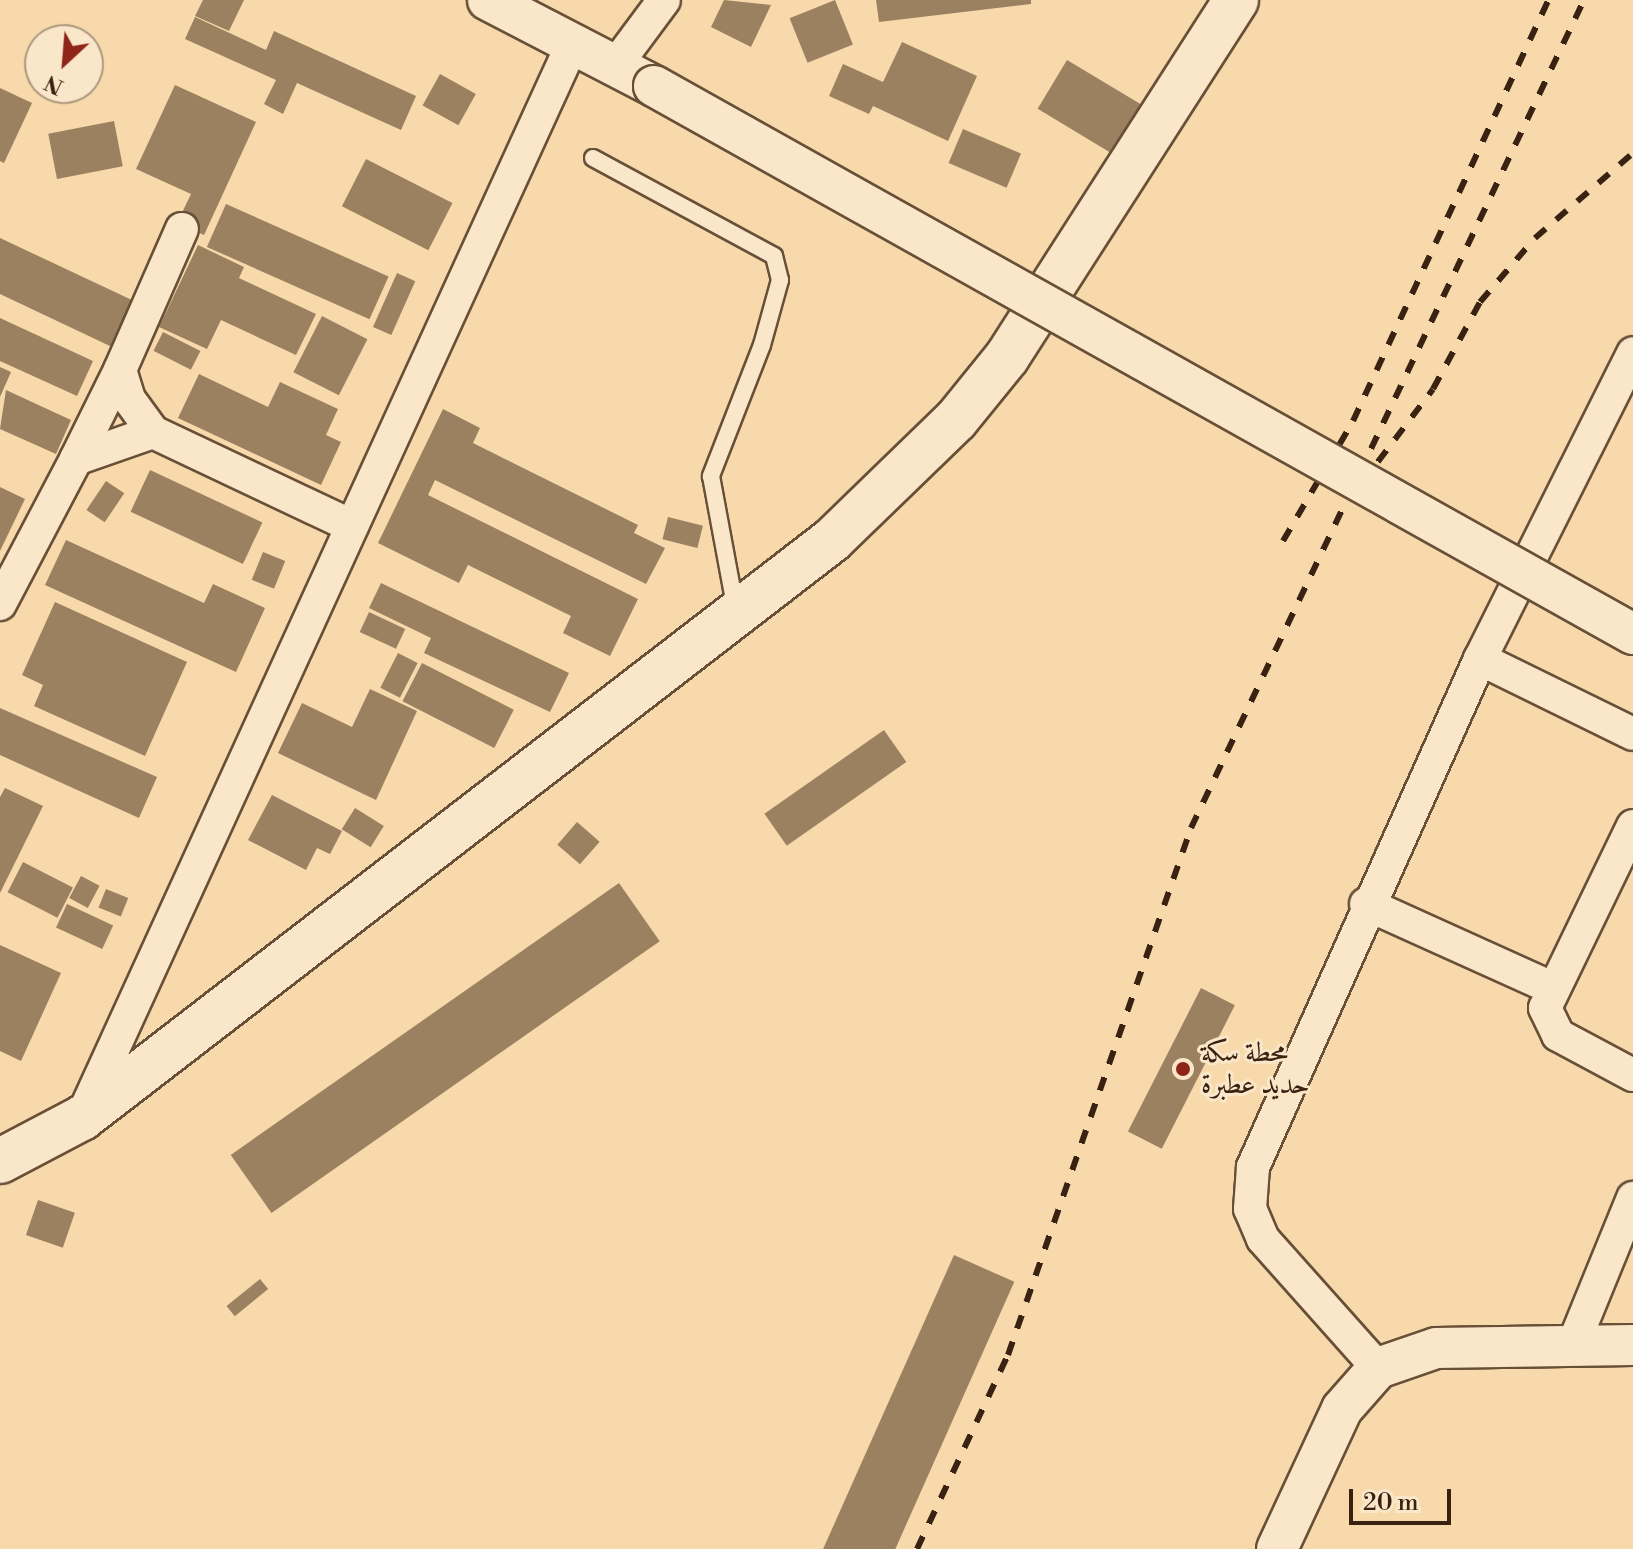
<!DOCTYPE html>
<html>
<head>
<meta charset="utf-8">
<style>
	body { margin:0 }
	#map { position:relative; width:1633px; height:1549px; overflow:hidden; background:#f7d9ab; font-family:"Libre Bodoni",Amiri,serif }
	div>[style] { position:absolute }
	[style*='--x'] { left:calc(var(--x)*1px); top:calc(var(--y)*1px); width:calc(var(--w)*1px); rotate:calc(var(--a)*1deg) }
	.building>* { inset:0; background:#9c8161; transform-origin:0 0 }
	.roads { filter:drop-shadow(2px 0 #685038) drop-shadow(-2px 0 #685038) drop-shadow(0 2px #685038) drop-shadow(0 -2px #685038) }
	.service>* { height:16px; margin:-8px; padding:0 8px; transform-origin:8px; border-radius:8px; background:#fae6c8 }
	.minor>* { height:32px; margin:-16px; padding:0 16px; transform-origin:16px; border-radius:16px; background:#fae6c8 }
	.tertiary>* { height:40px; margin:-20px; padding:0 20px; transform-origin:20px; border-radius:20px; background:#fae6c8 }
	.secondary>* { height:44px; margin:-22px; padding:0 22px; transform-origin:22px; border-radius:22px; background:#fae6c8 }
	.rail>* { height:6px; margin-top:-3px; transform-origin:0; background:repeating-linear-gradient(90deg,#392211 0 14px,transparent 0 28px) }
	.bridges { filter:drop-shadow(2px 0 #685038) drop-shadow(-2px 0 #685038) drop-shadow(0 2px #685038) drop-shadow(0 -2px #685038) }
	.tertiary-bridge>* { height:40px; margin:-20px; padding:0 20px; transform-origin:20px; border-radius:20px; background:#fae6c8 }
	.dots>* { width:22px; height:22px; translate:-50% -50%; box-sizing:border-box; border:4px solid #fae6c8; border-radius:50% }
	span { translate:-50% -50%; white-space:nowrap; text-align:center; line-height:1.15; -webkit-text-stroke:6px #fae6c8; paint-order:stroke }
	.poi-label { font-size:28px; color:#392211 }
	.left { translate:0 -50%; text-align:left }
	.north { position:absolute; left:24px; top:24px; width:80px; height:80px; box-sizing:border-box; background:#fae6c8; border:2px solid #ad987f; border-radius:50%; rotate:206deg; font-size:22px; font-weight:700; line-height:32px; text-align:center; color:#392211 }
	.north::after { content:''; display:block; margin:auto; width:28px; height:36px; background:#8f2418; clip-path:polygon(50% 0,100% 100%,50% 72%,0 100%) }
	.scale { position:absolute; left:1349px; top:1489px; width:102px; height:36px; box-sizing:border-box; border:4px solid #392211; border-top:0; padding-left:10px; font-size:24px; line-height:28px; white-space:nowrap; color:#392211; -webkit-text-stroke:6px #fae6c8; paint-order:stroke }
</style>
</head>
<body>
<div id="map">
	<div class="building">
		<i style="clip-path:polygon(203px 0,244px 0,229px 31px,195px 16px)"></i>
		<i style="clip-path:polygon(724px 0,771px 5px,751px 47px,711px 27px)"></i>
		<i style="left:835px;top:0;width:48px;height:49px;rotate:68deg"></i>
		<i style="clip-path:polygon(876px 0,1031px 0,1031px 4px,879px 22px)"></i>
		<i style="clip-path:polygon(195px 17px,266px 50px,274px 31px,416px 96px,401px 130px,297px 83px,283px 114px,264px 104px,276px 80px,185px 39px)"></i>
		<i style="clip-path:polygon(902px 42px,977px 76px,948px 141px,873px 106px,869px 114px,829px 96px,843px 64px,883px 82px)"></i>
		<i style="left:1067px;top:60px;width:90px;height:57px;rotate:31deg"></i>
		<i style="left:440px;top:74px;width:41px;height:36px;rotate:29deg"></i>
		<i style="clip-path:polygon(175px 85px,256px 122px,204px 235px,177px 223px,191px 194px,136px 169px)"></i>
		<i style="clip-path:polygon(0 88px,32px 103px,4px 163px,0 161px)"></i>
		<i style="left:114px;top:121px;width:46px;height:67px;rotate:79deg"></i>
		<i style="left:963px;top:129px;width:63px;height:37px;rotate:23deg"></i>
		<i style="left:366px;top:159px;width:97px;height:53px;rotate:27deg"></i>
		<i style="left:226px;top:204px;width:178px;height:47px;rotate:24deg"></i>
		<i style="clip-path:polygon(0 238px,134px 301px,112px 347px,0 294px)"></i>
		<i style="clip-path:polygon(198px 245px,244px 267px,239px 278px,316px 314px,296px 355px,221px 320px,207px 349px,159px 327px)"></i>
		<i style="left:397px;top:273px;width:20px;height:59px;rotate:24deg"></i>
		<i style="left:322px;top:316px;width:51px;height:63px;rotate:27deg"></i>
		<i style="clip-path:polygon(0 318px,93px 361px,77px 396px,0 361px)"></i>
		<i style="left:163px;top:332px;width:42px;height:21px;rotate:27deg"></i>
		<i style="clip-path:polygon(0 367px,11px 372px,0 397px)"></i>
		<i style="clip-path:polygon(199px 374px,268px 407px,280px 382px,338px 409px,326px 435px,341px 442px,321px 485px,178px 418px)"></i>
		<i style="clip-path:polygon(6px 390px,71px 420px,56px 454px,0 429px)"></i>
		<i style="clip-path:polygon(443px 409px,480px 428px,473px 443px,638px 525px,634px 533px,665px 548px,646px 584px,435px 480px,428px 495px,638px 599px,610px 656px,563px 633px,571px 616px,468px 565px,459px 583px,378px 543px)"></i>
		<i style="left:150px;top:470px;width:124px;height:46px;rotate:25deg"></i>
		<i style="left:106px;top:481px;width:22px;height:35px;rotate:34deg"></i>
		<i style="clip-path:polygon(0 487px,25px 499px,0 551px)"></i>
		<i style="left:668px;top:517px;width:36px;height:23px;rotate:14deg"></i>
		<i style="clip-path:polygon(66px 540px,204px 603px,213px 584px,265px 608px,236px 672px,45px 585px)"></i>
		<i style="left:263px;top:552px;width:24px;height:30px;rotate:22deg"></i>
		<i style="clip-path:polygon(381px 583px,569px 673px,550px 712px,424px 653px,431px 638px,369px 608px)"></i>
		<i style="clip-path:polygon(55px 602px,187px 662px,145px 756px,34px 706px,43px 685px,22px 675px)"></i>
		<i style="left:369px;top:612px;width:40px;height:22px;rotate:25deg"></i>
		<i style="left:398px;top:653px;width:22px;height:39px;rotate:27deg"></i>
		<i style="left:422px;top:663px;width:103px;height:43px;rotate:27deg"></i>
		<i style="clip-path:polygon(370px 689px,417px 711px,376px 800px,278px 753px,302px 703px,352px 727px)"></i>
		<i style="clip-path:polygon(0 708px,157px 777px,139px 818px,0 755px)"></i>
		<i style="left:884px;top:730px;width:39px;height:146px;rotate:55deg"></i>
		<i style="clip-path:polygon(5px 788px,43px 806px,0 893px,0 797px)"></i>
		<i style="clip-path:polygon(272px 795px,342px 831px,330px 854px,317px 848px,306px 870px,248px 840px)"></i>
		<i style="left:355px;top:808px;width:34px;height:25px;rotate:32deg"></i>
		<i style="left:577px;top:822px;width:30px;height:30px;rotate:41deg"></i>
		<i style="left:23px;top:862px;width:56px;height:34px;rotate:27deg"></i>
		<i style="left:81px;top:876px;width:21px;height:25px;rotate:28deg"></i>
		<i style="left:619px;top:883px;width:71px;height:474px;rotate:55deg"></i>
		<i style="left:106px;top:889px;width:24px;height:20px;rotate:22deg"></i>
		<i style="left:67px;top:904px;width:51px;height:26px;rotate:25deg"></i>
		<i style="clip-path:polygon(0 945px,61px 973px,21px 1061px,0 1051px)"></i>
		<i style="left:1201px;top:988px;width:38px;height:161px;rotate:27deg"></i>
		<i style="left:38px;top:1200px;width:39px;height:37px;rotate:19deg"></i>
		<i style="left:954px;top:1255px;width:66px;height:324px;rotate:24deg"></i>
		<i style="left:260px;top:1279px;width:13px;height:43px;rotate:51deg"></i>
	</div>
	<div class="roads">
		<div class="service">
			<i style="--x:593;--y:158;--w:206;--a:28.4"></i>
			<i style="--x:774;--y:256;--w:25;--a:76"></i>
			<i style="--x:780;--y:280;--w:67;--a:105.5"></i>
			<i style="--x:762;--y:345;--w:141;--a:111.3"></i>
			<i style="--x:711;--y:476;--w:137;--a:79.5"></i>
		</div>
		<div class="minor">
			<i style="--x:615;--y:66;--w:82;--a:-53.4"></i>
			<i style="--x:153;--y:432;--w:41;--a:-126"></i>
			<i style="--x:129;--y:399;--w:30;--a:-107"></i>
			<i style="--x:120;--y:370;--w:154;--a:-66.3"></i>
			<i style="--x:76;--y:459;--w:99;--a:-63.7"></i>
			<i style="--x:0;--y:604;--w:164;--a:-62.3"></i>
			<i style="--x:76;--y:459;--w:82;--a:-19.3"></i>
			<i style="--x:153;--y:432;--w:220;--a:25.3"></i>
			<i style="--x:1480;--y:659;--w:170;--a:26.1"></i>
			<i style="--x:1633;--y:826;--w:202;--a:115.8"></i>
			<i style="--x:1545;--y:1008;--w:30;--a:64"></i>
			<i style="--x:1558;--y:1035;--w:85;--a:28.1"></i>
			<i style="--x:1366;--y:904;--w:204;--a:24.3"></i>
			<i style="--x:83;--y:1115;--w:1179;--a:-65.44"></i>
			<i style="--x:1573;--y:1345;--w:159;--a:-67.8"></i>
			<i style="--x:1378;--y:1368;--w:173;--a:-131.7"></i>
			<i style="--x:1263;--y:1239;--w:33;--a:-113"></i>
			<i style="--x:1250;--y:1209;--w:42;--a:-85.9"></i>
			<i style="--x:1253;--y:1167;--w:556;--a:-65.92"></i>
			<i style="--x:1480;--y:659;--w:342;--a:-63.4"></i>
		</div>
		<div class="tertiary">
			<i style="--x:488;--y:0;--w:187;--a:27.4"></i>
			<i style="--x:1277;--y:1549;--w:154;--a:-65.1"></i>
			<i style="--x:1342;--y:1409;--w:55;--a:-48.7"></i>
			<i style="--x:1378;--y:1368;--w:61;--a:-19"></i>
			<i style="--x:1436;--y:1348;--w:197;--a:-0.9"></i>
		</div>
		<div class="secondary">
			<i style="--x:0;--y:1161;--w:93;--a:-27.7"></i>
			<i style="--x:82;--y:1118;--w:947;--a:-37.62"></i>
			<i style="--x:832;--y:540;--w:173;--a:-44.1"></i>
			<i style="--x:956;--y:420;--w:81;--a:-51"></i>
			<i style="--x:1007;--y:357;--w:424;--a:-57.3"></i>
		</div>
	</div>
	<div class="rail">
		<i style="--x:1361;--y:484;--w:119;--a:-52.8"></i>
		<i style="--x:1433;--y:389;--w:99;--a:-61.6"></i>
		<i style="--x:1480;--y:302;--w:84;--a:-49.3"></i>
		<i style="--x:1535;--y:238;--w:130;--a:-40.9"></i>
		<i style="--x:1283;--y:541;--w:139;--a:-59.7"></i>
		<i style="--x:1353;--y:421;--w:464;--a:-65.1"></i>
		<i style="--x:917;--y:1549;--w:214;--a:-64.9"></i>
		<i style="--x:1008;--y:1355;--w:558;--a:-70.85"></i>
		<i style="--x:1191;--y:828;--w:917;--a:-64.61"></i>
	</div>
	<div class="bridges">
		<div class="tertiary-bridge">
			<i style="--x:654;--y:86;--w:1122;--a:29.24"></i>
		</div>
	</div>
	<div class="dots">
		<i style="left:1183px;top:1069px;background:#8f2418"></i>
	</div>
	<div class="poi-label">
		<span class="left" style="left:1201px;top:1069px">محطة سكة<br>حديد عطبرة</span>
	</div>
	<div class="north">N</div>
	<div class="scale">20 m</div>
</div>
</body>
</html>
